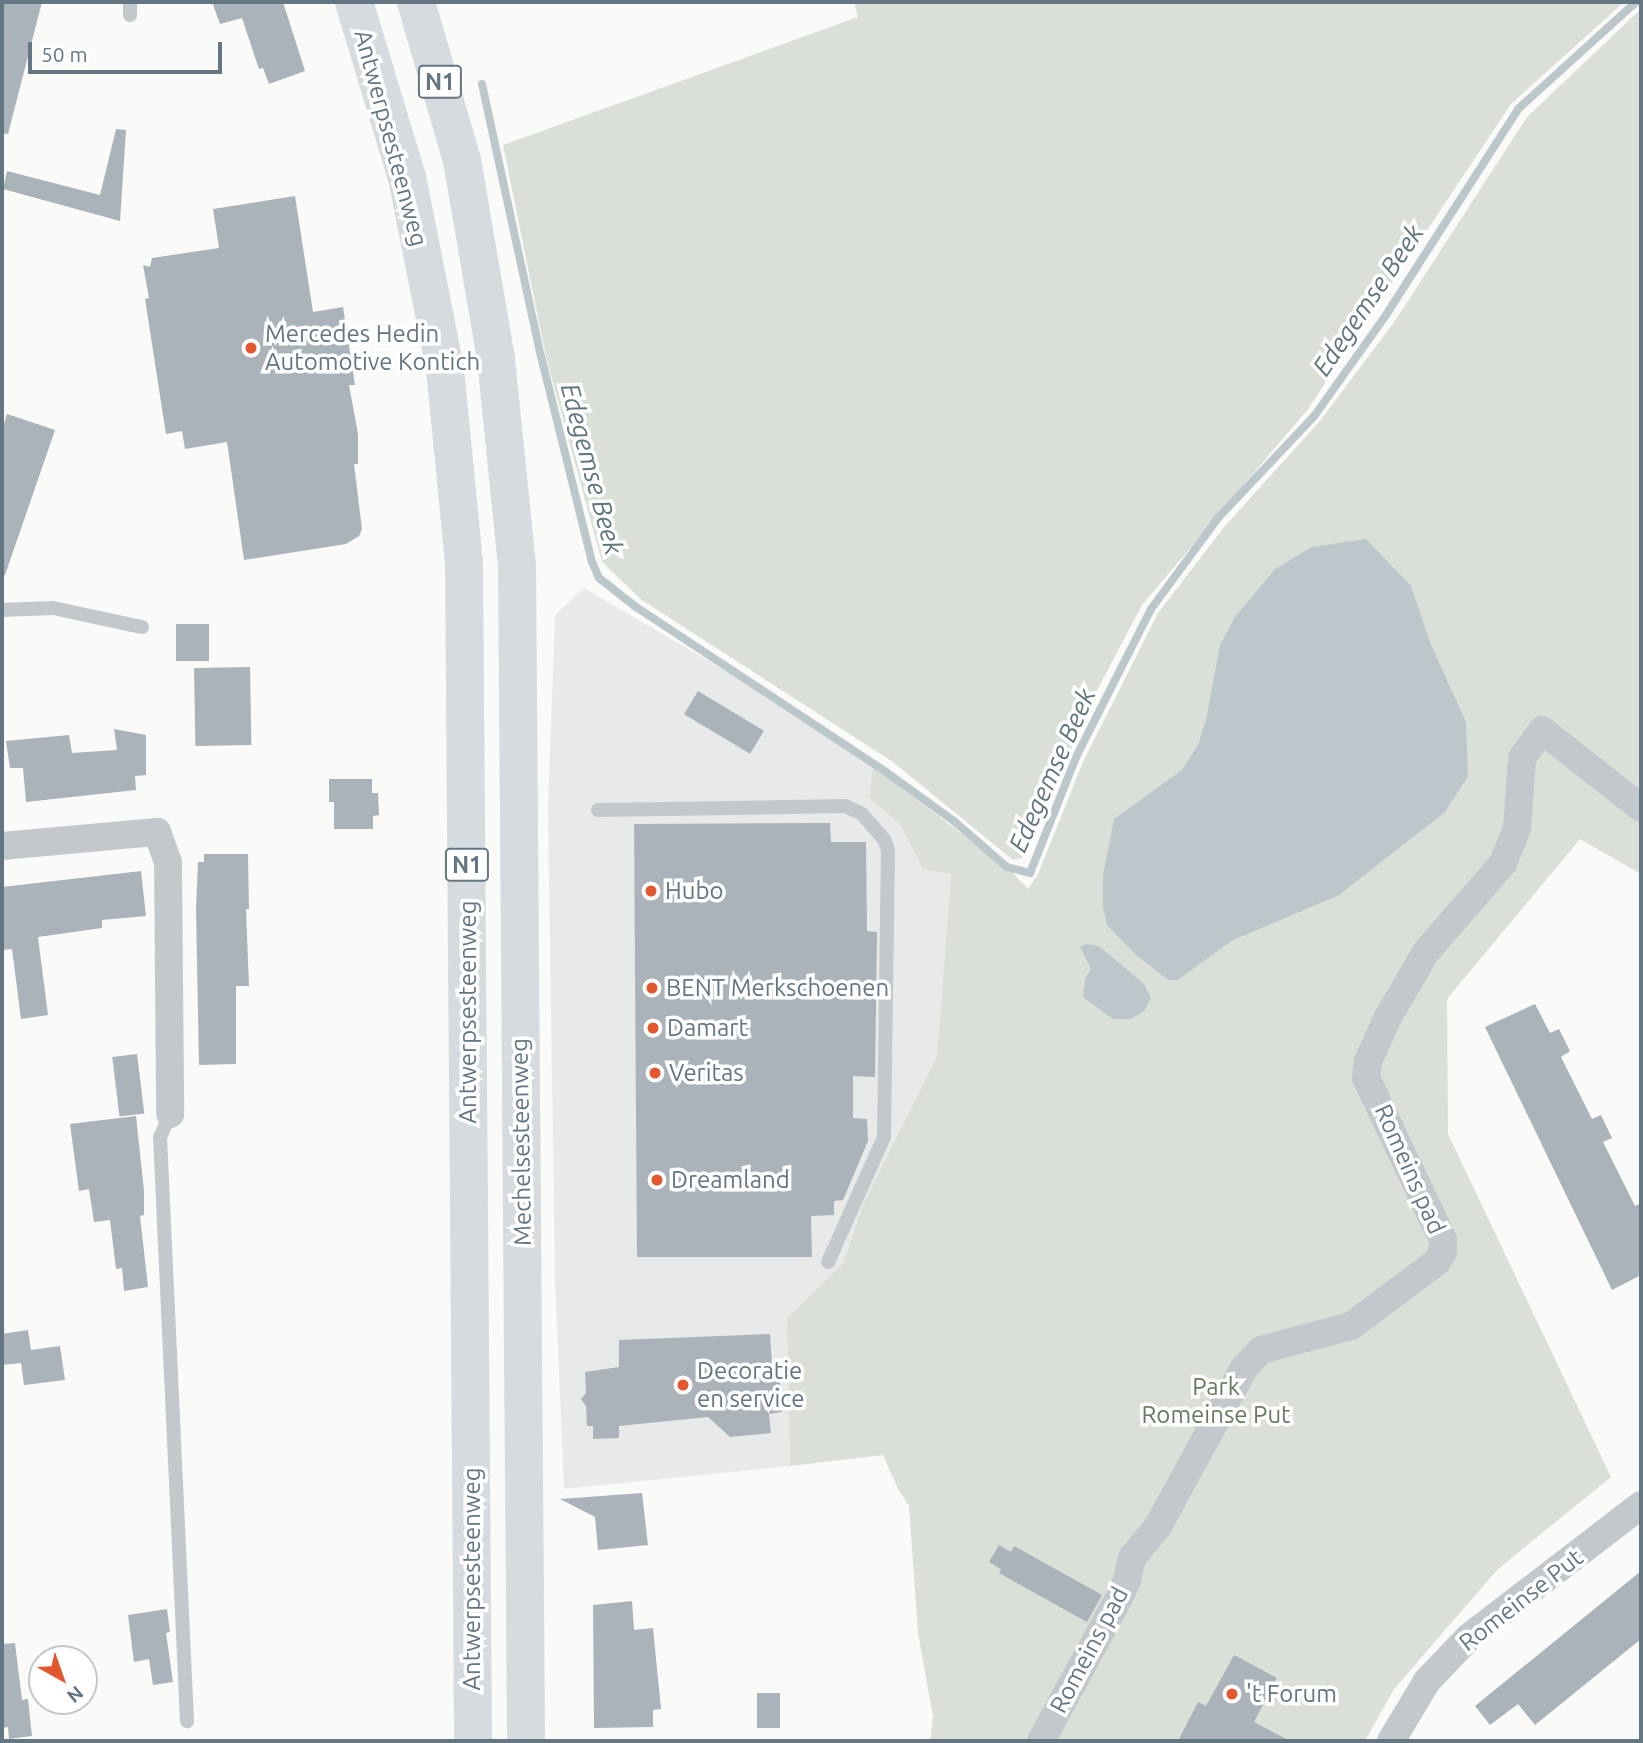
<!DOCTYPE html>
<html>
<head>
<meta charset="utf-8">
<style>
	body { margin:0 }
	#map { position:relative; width:1643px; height:1743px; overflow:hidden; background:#fafaf8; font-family:Ubuntu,sans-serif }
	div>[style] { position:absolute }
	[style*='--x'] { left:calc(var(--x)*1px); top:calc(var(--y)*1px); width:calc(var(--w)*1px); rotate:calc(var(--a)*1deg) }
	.built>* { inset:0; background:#e8e9e9 }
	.green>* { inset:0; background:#dadfd7 }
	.water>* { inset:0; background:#bbc7cb }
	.stream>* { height:8px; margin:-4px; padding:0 4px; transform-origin:4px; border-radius:4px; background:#bbc7cb }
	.building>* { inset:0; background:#aab3b9; transform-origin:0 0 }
	.lane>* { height:14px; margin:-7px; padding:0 7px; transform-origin:7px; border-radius:7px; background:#c3c8cc }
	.street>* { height:28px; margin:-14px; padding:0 14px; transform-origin:14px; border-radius:14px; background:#c3c8cc }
	.primary>* { height:38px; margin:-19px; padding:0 19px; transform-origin:19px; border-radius:19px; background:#d6dbdf }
	.dots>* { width:19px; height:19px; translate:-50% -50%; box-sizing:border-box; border:4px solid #fff; border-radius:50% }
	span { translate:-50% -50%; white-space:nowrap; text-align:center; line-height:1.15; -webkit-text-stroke:7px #fff; paint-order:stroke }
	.shield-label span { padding:2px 5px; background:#fff; border:2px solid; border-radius:5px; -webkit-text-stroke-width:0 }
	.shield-label { font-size:23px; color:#657683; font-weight:700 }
	.street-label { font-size:24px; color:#657683 }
	.poi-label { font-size:24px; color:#657683 }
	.left { translate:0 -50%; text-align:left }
	.park-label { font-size:24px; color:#687a64 }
	.water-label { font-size:26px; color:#60757c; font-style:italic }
	.frame { position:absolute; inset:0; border:4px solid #657683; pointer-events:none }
	.north { position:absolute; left:28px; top:1645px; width:70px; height:70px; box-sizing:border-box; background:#fff; border:2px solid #c1c8cd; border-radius:50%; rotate:140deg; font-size:19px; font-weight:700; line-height:28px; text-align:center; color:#657683 }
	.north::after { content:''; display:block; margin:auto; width:24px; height:32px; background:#e4572e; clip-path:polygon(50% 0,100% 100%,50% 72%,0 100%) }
	.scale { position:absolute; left:28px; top:42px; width:194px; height:32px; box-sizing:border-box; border:4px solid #657683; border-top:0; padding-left:9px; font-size:21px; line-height:24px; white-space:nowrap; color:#657683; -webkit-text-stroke:5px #fff; paint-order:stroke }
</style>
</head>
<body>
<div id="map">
	<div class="built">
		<i style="clip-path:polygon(584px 588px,738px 678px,873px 766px,869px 798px,900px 824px,923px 869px,951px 873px,937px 1056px,863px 1205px,843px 1263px,787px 1318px,790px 1466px,564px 1489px,555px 1279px,548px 809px,555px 615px)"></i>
	</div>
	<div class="green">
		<i style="clip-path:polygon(854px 2px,1624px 2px,1511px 104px,1308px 409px,1142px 605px,1095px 694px,1027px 856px,1013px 860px,893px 762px,642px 600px,602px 562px,546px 357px,503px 145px,858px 17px)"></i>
		<i style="clip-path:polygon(1641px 9px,1641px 874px,1580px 839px,1447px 999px,1448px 1134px,1611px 1477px,1498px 1569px,1394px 1689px,1365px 1741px,930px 1741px,933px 1717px,918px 1633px,909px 1506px,898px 1489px,883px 1455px,790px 1466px,787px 1318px,843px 1263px,863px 1205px,937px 1056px,951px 874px,923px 869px,900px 824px,869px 798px,873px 766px,1012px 872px,1028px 889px,1038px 874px,1083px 762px,1158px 613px,1225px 526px,1320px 421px,1395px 321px,1527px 117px)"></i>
	</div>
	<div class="water">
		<i style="clip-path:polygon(1366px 539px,1411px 586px,1431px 645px,1466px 722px,1468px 776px,1445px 812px,1339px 895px,1231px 941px,1178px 980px,1168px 980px,1135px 954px,1107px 925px,1103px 907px,1103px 875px,1114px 819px,1182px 770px,1198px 745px,1206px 720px,1220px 645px,1235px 617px,1275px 569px,1312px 547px)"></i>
		<i style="clip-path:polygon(1086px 944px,1099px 946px,1144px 984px,1151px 998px,1144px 1011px,1131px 1019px,1113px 1019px,1083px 997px,1085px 979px,1091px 969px,1080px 947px)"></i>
	</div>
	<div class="stream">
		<i style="--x:482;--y:84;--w:278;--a:77.8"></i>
		<i style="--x:541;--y:356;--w:212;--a:76.1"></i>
		<i style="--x:592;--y:562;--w:17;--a:66"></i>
		<i style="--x:599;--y:578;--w:47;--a:38.1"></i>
		<i style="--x:636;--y:607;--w:300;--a:33.4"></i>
		<i style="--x:886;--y:772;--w:85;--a:35.9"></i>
		<i style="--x:955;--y:822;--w:69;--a:40.9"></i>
		<i style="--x:1007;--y:867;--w:24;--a:15"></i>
		<i style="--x:1030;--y:873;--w:127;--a:-68.3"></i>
		<i style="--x:1077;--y:755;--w:164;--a:-63.1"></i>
		<i style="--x:1151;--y:609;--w:113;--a:-53.6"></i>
		<i style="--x:1218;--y:518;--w:141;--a:-46.7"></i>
		<i style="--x:1315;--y:415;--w:123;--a:-54.6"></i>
		<i style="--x:1386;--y:315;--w:245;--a:-57.3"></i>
		<i style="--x:1518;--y:109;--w:159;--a:-42.2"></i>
	</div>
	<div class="building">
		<i style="clip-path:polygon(2px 2px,42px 2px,8px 134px,2px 133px)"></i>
		<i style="clip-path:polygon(212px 2px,283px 2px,305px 71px,269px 84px,263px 68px,259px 69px,242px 18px,220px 24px)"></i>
		<i style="clip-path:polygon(116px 129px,126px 130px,120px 221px,3px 189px,7px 171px,100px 195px)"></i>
		<i style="clip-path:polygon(295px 196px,313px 312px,343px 307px,355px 385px,349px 385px,358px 434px,358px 464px,354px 464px,362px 529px,359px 536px,346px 544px,244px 560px,227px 442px,185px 449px,182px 431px,166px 434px,145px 299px,149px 298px,143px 265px,150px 267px,152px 258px,219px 248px,213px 209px)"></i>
		<i style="clip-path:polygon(7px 414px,55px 430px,5px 575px,2px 575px,2px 431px)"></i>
		<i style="left:176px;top:624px;width:33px;height:37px"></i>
		<i style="left:250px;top:667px;width:78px;height:56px;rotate:89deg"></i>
		<i style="left:698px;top:691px;width:77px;height:27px;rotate:31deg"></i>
		<i style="clip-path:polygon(114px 729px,146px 735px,146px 775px,135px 776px,136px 790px,26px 802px,23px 768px,10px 768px,6px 741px,69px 735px,72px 753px,117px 750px)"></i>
		<i style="clip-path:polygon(329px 779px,372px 779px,372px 793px,378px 793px,379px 815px,373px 816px,373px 829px,334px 829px,334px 802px,329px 802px)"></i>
		<i style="clip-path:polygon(830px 823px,831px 842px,866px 842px,867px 931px,877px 932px,875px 1077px,853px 1076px,853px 1118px,867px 1119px,868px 1141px,843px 1200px,834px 1201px,834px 1215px,811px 1216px,812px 1257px,637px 1257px,634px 824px)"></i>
		<i style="clip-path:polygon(204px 854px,248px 854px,249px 909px,246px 909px,249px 986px,236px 986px,236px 1064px,199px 1065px,196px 909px,198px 862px,204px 862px)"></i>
		<i style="clip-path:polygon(141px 871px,146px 916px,102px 920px,102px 928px,38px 937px,48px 1015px,21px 1019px,12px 949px,2px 950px,2px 887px)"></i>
		<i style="clip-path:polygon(1535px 1004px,1550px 1033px,1559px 1029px,1570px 1051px,1561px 1057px,1592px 1119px,1601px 1115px,1612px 1138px,1603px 1142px,1635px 1206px,1641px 1203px,1641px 1275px,1612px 1290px,1485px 1027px)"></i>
		<i style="left:137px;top:1054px;width:60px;height:25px;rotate:83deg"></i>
		<i style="clip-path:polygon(136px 1116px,144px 1191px,144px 1215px,140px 1216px,148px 1287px,124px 1291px,122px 1268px,116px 1269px,110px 1220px,94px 1222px,89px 1189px,79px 1191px,70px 1124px)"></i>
		<i style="clip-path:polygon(28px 1330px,31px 1350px,60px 1346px,65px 1380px,24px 1385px,21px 1363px,2px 1365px,2px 1334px)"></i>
		<i style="clip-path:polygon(770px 1334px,772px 1364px,779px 1364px,782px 1412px,769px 1414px,771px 1433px,730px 1437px,708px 1417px,619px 1426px,619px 1438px,593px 1439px,593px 1426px,587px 1426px,586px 1406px,581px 1399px,586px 1393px,585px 1372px,619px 1367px,619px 1340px)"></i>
		<i style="clip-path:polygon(642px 1493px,648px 1545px,598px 1550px,595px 1517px,560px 1499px)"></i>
		<i style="clip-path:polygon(999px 1545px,1011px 1552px,1014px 1546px,1102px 1595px,1087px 1622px,999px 1573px,1001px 1569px,989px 1562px)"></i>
		<i style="clip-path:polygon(1641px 1571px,1641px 1639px,1535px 1725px,1518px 1704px,1490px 1725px,1475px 1706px)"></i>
		<i style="clip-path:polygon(632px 1601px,634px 1630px,653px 1628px,661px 1709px,653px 1710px,653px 1727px,594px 1728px,593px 1605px)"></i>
		<i style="clip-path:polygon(167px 1609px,170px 1632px,166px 1633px,173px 1682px,153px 1685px,149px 1659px,134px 1662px,128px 1615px)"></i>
		<i style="clip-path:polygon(15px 1643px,22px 1700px,28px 1699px,32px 1736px,9px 1739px,8px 1727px,2px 1728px,2px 1644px)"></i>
		<i style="clip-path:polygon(1234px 1655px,1277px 1678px,1254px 1722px,1290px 1741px,1178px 1741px,1198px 1702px,1206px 1706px)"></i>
		<i style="left:757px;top:1693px;width:23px;height:35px"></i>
	</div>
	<div class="lane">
		<i style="--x:130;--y:15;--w:13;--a:-90"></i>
		<i style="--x:2;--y:610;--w:51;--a:-2.2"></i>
		<i style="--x:53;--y:608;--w:91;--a:12.1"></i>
		<i style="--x:598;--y:810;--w:247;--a:-0.9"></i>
		<i style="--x:845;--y:806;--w:19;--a:25"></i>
		<i style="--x:862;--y:814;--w:33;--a:49"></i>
		<i style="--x:884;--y:839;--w:12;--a:70"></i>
		<i style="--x:888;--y:850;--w:287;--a:90.8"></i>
		<i style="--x:884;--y:1137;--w:137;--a:114.1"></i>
		<i style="--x:170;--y:1114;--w:25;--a:113"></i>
		<i style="--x:160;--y:1137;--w:585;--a:87.35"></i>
	</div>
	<div class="street">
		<i style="--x:2;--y:846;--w:156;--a:-5.2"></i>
		<i style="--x:157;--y:832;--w:32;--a:70"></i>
		<i style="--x:168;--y:862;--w:252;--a:89.5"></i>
		<i style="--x:1041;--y:1741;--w:163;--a:-61.4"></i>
		<i style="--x:1119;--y:1598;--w:20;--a:-66"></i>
		<i style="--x:1127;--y:1580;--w:23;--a:-77"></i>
		<i style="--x:1132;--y:1558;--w:41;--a:-50.9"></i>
		<i style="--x:1158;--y:1526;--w:180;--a:-61.4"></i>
		<i style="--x:1244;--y:1368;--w:25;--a:-47"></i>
		<i style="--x:1261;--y:1350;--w:93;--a:-14.9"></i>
		<i style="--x:1351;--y:1326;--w:107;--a:-36.7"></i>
		<i style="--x:1437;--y:1262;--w:13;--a:-61"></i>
		<i style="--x:1443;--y:1251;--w:11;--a:-90"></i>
		<i style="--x:1443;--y:1240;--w:179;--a:-115.4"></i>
		<i style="--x:1366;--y:1078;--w:17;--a:-83"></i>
		<i style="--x:1368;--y:1061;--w:48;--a:-65.6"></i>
		<i style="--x:1388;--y:1017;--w:75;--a:-59.7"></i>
		<i style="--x:1426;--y:952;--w:118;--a:-49.1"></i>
		<i style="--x:1503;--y:863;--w:38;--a:-68"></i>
		<i style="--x:1517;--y:828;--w:70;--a:-85.9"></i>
		<i style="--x:1522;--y:758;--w:34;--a:-54"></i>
		<i style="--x:1542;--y:730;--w:126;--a:38.2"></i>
		<i style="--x:1391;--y:1741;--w:70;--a:-59"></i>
		<i style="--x:1427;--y:1681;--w:61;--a:-46.3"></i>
		<i style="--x:1469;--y:1637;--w:217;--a:-37.5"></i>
	</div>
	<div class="primary">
		<i style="--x:354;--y:2;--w:183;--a:73.2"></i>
		<i style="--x:407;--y:177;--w:196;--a:78.8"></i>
		<i style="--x:445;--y:369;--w:194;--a:84.4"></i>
		<i style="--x:464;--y:562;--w:1179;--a:89.56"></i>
		<i style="--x:416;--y:2;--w:165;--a:73.8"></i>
		<i style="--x:462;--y:160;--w:202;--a:80.3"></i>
		<i style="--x:496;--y:359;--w:208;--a:84.2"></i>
		<i style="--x:517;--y:566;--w:1175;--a:89.56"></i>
	</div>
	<div class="dots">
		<i style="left:251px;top:348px;background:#e4572e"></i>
		<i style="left:651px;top:891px;background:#e4572e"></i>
		<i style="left:652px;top:988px;background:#e4572e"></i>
		<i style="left:653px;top:1028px;background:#e4572e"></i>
		<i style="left:655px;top:1073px;background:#e4572e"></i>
		<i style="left:657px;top:1180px;background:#e4572e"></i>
		<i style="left:683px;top:1385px;background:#e4572e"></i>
		<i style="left:1232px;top:1694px;background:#e4572e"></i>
	</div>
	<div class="shield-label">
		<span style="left:440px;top:82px">N1</span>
		<span style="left:467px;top:865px">N1</span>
	</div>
	<div class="street-label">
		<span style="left:391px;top:138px;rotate:75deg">Antwerpsesteenweg</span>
		<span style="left:468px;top:1012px;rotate:-90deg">Antwerpsesteenweg</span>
		<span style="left:521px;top:1142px;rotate:-91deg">Mechelsesteenweg</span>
		<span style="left:1410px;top:1169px;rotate:66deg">Romeins pad</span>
		<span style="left:472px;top:1579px;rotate:-90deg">Antwerpsesteenweg</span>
		<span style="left:1521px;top:1600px;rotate:-38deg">Romeinse Put</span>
		<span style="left:1089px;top:1650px;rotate:-62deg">Romeins pad</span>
	</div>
	<div class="poi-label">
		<span class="left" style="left:265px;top:348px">Mercedes Hedin<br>Automotive Kontich</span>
		<span class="left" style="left:665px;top:891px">Hubo</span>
		<span class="left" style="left:666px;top:988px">BENT Merkschoenen</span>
		<span class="left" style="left:667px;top:1028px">Damart</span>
		<span class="left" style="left:669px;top:1073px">Veritas</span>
		<span class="left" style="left:671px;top:1180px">Dreamland</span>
		<span class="left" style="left:697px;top:1385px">Decoratie<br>en service</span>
		<span class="left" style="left:1246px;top:1694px">'t Forum</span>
	</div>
	<div class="park-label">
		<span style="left:1216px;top:1401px">Park<br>Romeinse Put</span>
	</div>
	<div class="water-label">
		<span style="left:1368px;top:300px;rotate:-56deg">Edegemse Beek</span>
		<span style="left:592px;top:469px;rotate:75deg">Edegemse Beek</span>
		<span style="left:1052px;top:770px;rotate:-66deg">Edegemse Beek</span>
	</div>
	<div class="frame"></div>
	<div class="north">N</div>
	<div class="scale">50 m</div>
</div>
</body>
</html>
